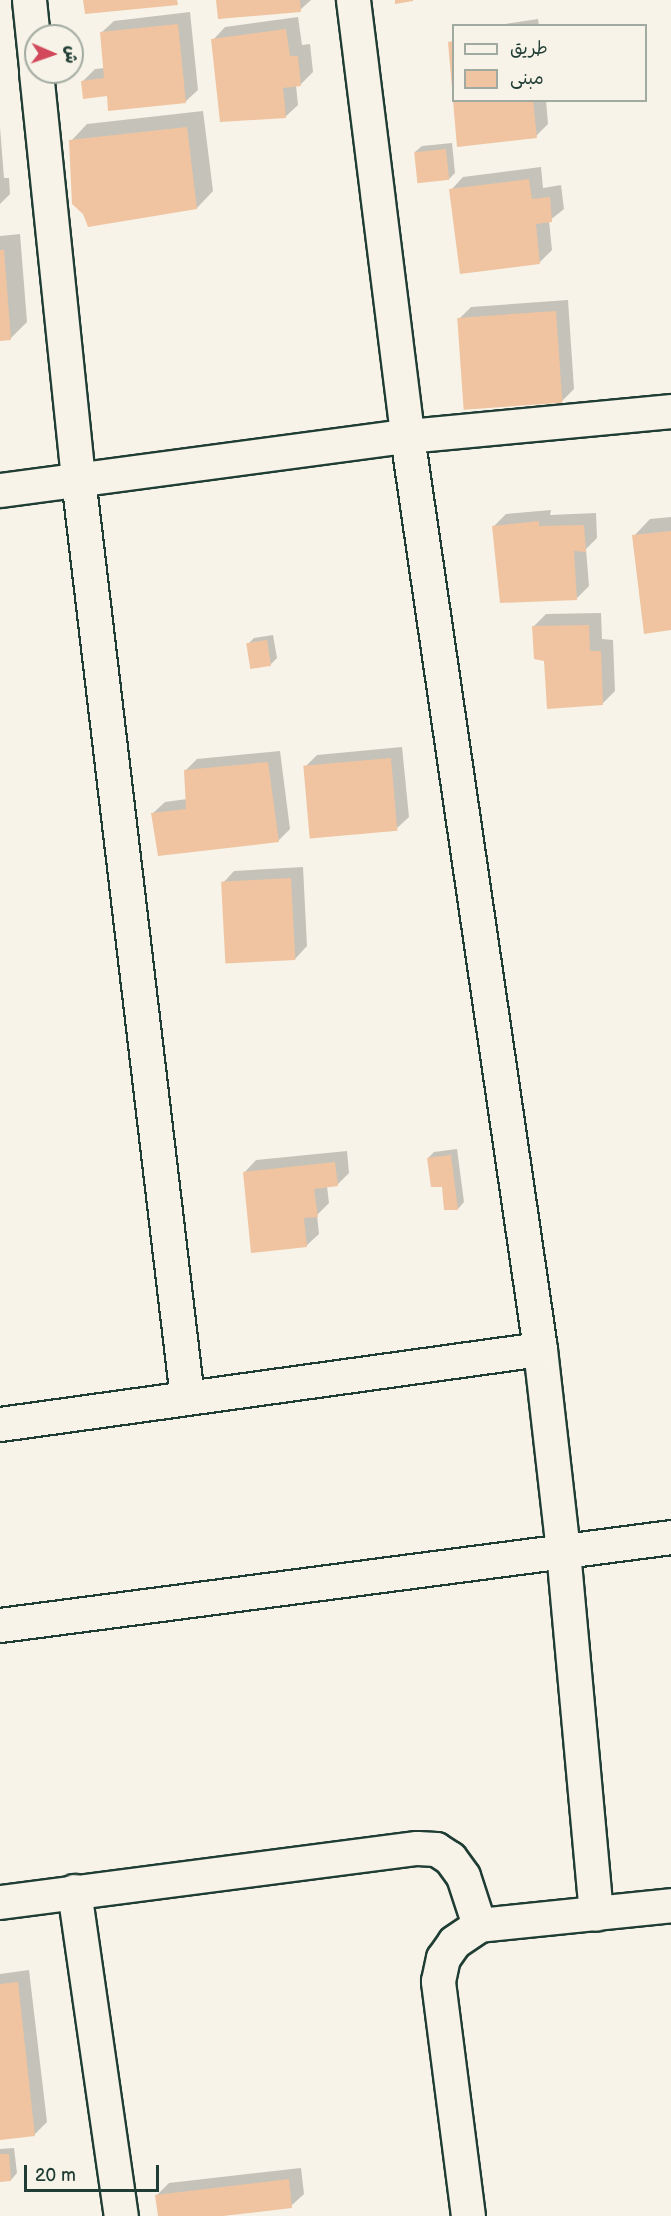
<!DOCTYPE html>
<html>
<head>
<meta charset="utf-8">
<style>
	body { margin:0 }
	#map { position:relative; width:671px; height:2216px; overflow:hidden; background:#f7f3e8; font-family:"Balsamiq Sans","Playpen Sans Arabic",sans-serif }
	div>[style] { position:absolute }
	[style*='--x'] { left:calc(var(--x)*1px); top:calc(var(--y)*1px); width:calc(var(--w)*1px); rotate:calc(var(--a)*1deg) }
	.shadow>* { inset:0; background:#0003 }
	.building>* { inset:0; background:#f0c4a0; transform-origin:0 0 }
	.roads { filter:drop-shadow(2px 0 #1f3d34) drop-shadow(-2px 0 #1f3d34) drop-shadow(0 2px #1f3d34) drop-shadow(0 -2px #1f3d34) }
	.minor>* { height:33px; margin:-16.5px; padding:0 16.5px; transform-origin:16.5px; border-radius:16.5px; background:#f7f3e8 }
	span { translate:-50% -50%; white-space:nowrap; text-align:center; line-height:1.15; -webkit-text-stroke:4.5px #f7f3e8; paint-order:stroke }
	.legend { position:absolute; left:452px; top:24px; width:195px; height:78px; box-sizing:border-box; background:#f7f3e8; border:2px solid #a1aaa0; margin:0; padding:8px 10px; list-style:none; font-size:18px; color:#1f3d34 }
	.legend li { display:flex; align-items:center; gap:12px; height:30px }
	.legend b { width:30px; border:2px solid #a1aaa0 }
	.north { position:absolute; left:24px; top:24px; width:60px; height:60px; box-sizing:border-box; background:#f7f3e8; border:2px solid #a1aaa0; border-radius:50%; rotate:92deg; font-size:16px; font-weight:700; line-height:24px; text-align:center; color:#1f3d34 }
	.north::after { content:''; display:block; margin:auto; width:21px; height:27px; background:#d1495b; clip-path:polygon(50% 0,100% 100%,50% 72%,0 100%) }
	.scale { position:absolute; left:24px; top:2165px; width:135px; height:27px; box-sizing:border-box; border:3px solid #1f3d34; border-top:0; padding-left:8px; font-size:18px; line-height:21px; white-space:nowrap; color:#1f3d34; -webkit-text-stroke:4px #f7f3e8; paint-order:stroke }
</style>
</head>
<body>
<div id="map">
	<div class="shadow">
		<i style="clip-path:polygon(218px 0,311px 0,300px 10px)"></i>
		<i style="clip-path:polygon(190px 12px,198px 90px,185px 102px,109px 95px,83px 81px,95px 69px,105px 68px,101px 33px,114px 21px)"></i>
		<i style="clip-path:polygon(298px 17px,302px 45px,310px 44px,313px 72px,301px 84px,296px 85px,298px 105px,285px 117px,213px 40px,225px 27px)"></i>
		<i style="clip-path:polygon(538px 19px,539px 26px,492px 26px)"></i>
		<i style="clip-path:polygon(455px 100px,546px 100px,548px 124px,536px 136px)"></i>
		<i style="clip-path:polygon(203px 111px,213px 191px,197px 208px,71px 141px,87px 124px)"></i>
		<i style="clip-path:polygon(0 127px,4px 178px,9px 178px,10px 194px,0 204px)"></i>
		<i style="clip-path:polygon(452px 143px,455px 173px,449px 179px,415px 152px,422px 146px)"></i>
		<i style="clip-path:polygon(541px 167px,543px 188px,561px 185px,564px 209px,549px 221px,552px 250px,540px 262px,451px 190px,463px 177px)"></i>
		<i style="clip-path:polygon(20px 234px,27px 322px,10px 339px,0 340px,0 236px)"></i>
		<i style="clip-path:polygon(568px 300px,574px 389px,562px 401px,459px 319px,471px 307px)"></i>
		<i style="clip-path:polygon(551px 510px,550px 515px,596px 513px,597px 538px,586px 549px,589px 586px,577px 598px,493px 527px,506px 514px)"></i>
		<i style="clip-path:polygon(671px 517px,671px 629px,634px 536px,650px 519px)"></i>
		<i style="clip-path:polygon(601px 613px,602px 639px,613px 640px,615px 691px,603px 703px,545px 660px,534px 626px,546px 614px)"></i>
		<i style="clip-path:polygon(273px 635px,277px 658px,271px 664px,252px 668px,248px 644px,254px 638px)"></i>
		<i style="clip-path:polygon(402px 747px,409px 817px,396px 829px,305px 767px,317px 755px)"></i>
		<i style="clip-path:polygon(280px 751px,290px 829px,278px 841px,152px 814px,165px 802px,187px 799px,185px 771px,197px 759px)"></i>
		<i style="clip-path:polygon(303px 867px,307px 946px,295px 959px,222px 884px,234px 871px)"></i>
		<i style="clip-path:polygon(457px 1149px,464px 1202px,458px 1209px,428px 1158px,434px 1152px)"></i>
		<i style="clip-path:polygon(347px 1151px,349px 1173px,337px 1185px,327px 1186px,329px 1203px,317px 1215px,319px 1234px,306px 1246px,244px 1173px,256px 1160px)"></i>
		<i style="clip-path:polygon(29px 1970px,47px 2122px,35px 2134px,0 2138px,0 1974px)"></i>
		<i style="clip-path:polygon(14px 2148px,17px 2173px,11px 2180px,0 2181px,0 2149px)"></i>
		<i style="clip-path:polygon(301px 2168px,304px 2194px,291px 2206px,211px 2216px,160px 2216px,157px 2195px,169px 2183px)"></i>
	</div>
	<div class="building">
		<i style="clip-path:polygon(83px 0,177px 0,178px 5px,85px 14px)"></i>
		<i style="clip-path:polygon(216px 0,300px 0,301px 12px,218px 19px)"></i>
		<i style="clip-path:polygon(395px 0,413px 0,413px 1px,395px 4px)"></i>
		<i style="clip-path:polygon(178px 24px,186px 103px,108px 111px,107px 96px,83px 99px,81px 81px,104px 78px,100px 32px)"></i>
		<i style="clip-path:polygon(286px 29px,290px 56px,298px 56px,301px 86px,283px 88px,286px 118px,220px 122px,211px 39px)"></i>
		<i style="clip-path:polygon(454px 41px,454px 88px,452px 88px,448px 42px)"></i>
		<i style="clip-path:polygon(453px 100px,533px 100px,537px 138px,457px 147px)"></i>
		<i style="clip-path:polygon(187px 127px,197px 209px,88px 227px,83px 214px,72px 204px,69px 140px)"></i>
		<i style="left:446px;top:149px;width:31px;height:32px;rotate:84deg"></i>
		<i style="clip-path:polygon(529px 179px,532px 199px,550px 197px,552px 222px,536px 224px,540px 264px,460px 274px,449px 189px)"></i>
		<i style="clip-path:polygon(0 250px,4px 250px,11px 340px,0 341px)"></i>
		<i style="left:556px;top:311px;width:92px;height:99px;rotate:86deg"></i>
		<i style="clip-path:polygon(539px 521px,539px 526px,584px 525px,586px 552px,574px 551px,577px 600px,500px 603px,492px 526px)"></i>
		<i style="clip-path:polygon(671px 531px,671px 630px,644px 634px,632px 535px)"></i>
		<i style="clip-path:polygon(589px 625px,590px 651px,601px 651px,603px 705px,547px 709px,544px 661px,534px 659px,532px 626px)"></i>
		<i style="left:267px;top:640px;width:26px;height:21px;rotate:81deg"></i>
		<i style="left:391px;top:758px;width:73px;height:88px;rotate:85deg"></i>
		<i style="clip-path:polygon(268px 762px,279px 842px,158px 856px,151px 813px,186px 809px,184px 770px)"></i>
		<i style="left:291px;top:878px;width:82px;height:70px;rotate:87deg"></i>
		<i style="clip-path:polygon(451px 1155px,458px 1210px,444px 1210px,442px 1187px,431px 1187px,427px 1158px)"></i>
		<i style="clip-path:polygon(335px 1162px,338px 1186px,314px 1189px,318px 1217px,304px 1218px,307px 1247px,251px 1253px,243px 1172px)"></i>
		<i style="clip-path:polygon(18px 1982px,35px 2136px,0 2140px,0 1984px)"></i>
		<i style="clip-path:polygon(0 2154px,9px 2154px,11px 2181px,0 2182px)"></i>
		<i style="clip-path:polygon(289px 2179px,292px 2208px,223px 2216px,158px 2216px,155px 2195px)"></i>
	</div>
	<div class="roads">
		<div class="minor">
			<i style="--x:29;--y:0;--w:68;--a:84.1"></i>
			<i style="--x:353;--y:0;--w:439;--a:82.9"></i>
			<i style="--x:407;--y:436;--w:923;--a:81.71"></i>
			<i style="--x:540;--y:1349;--w:203;--a:83.5"></i>
			<i style="--x:563;--y:1551;--w:364;--a:84.8"></i>
			<i style="--x:36;--y:72;--w:408;--a:84.1"></i>
			<i style="--x:78;--y:478;--w:925;--a:83.24"></i>
			<i style="--x:0;--y:490;--w:411;--a:-7.6"></i>
			<i style="--x:407;--y:436;--w:265;--a:-5.4"></i>
			<i style="--x:0;--y:1424;--w:545;--a:-7.91"></i>
			<i style="--x:0;--y:1625;--w:677;--a:-7.47"></i>
			<i style="--x:74;--y:1891;--w:328;--a:81.8"></i>
			<i style="--x:0;--y:1902;--w:420;--a:-7.4"></i>
			<i style="--x:417;--y:1848;--w:19;--a:3"></i>
			<i style="--x:436;--y:1849;--w:17;--a:33"></i>
			<i style="--x:450;--y:1858;--w:22;--a:54"></i>
			<i style="--x:463;--y:1876;--w:52;--a:71.9"></i>
			<i style="--x:468;--y:2216;--w:237;--a:-97.3"></i>
			<i style="--x:438;--y:1981;--w:24;--a:-78"></i>
			<i style="--x:443;--y:1958;--w:19;--a:-55"></i>
			<i style="--x:454;--y:1942;--w:30;--a:-34"></i>
			<i style="--x:479;--y:1925;--w:193;--a:-5.9"></i>
		</div>
	</div>
	<ul class="legend">
	<li><b style="height:8px;background:#f7f3e8"></b>طريق</li>
	<li><b style="height:16px;background:#f0c4a0"></b>مبنى</li>
	</ul>
	<div class="north">ش</div>
	<div class="scale">20 m</div>
</div>
</body>
</html>
